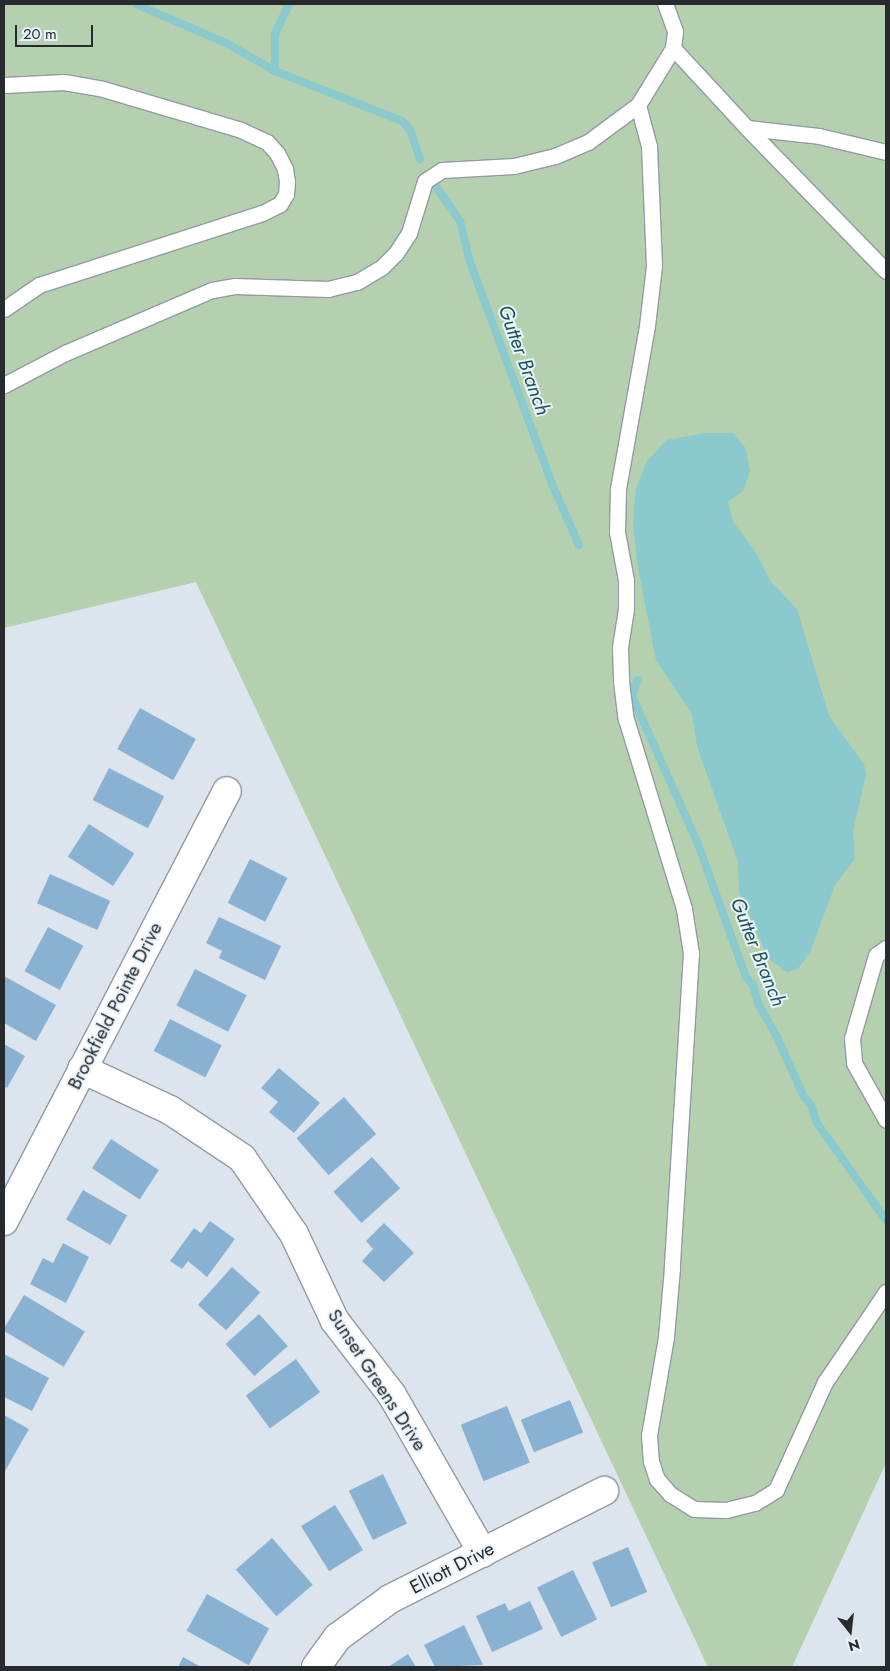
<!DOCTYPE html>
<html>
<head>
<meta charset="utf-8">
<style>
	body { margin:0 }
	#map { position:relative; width:890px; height:1671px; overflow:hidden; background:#dce5ed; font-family:Jost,sans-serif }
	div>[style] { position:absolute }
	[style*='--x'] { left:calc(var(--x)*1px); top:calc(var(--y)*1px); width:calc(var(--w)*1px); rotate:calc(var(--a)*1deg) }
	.green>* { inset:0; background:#b4d0ae }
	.water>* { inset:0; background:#8ac9cd }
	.stream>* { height:8px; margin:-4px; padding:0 4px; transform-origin:4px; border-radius:4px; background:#8ac9cd }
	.building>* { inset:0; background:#89b2d2; transform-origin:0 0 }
	.roads { filter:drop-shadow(1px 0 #929ba2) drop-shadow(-1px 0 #929ba2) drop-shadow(0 1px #929ba2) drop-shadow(0 -1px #929ba2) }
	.service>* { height:15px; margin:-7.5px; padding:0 7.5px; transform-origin:7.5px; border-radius:7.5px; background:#fff }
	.minor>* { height:28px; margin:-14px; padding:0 14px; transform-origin:14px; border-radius:14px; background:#fff }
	span { translate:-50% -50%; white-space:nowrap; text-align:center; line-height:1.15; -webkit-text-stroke:4px #e9f3fa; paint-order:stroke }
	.street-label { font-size:19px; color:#272b2e }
	.water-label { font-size:20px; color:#1d5458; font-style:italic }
	.frame { position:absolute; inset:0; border:5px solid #272b2e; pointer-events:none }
	.north { position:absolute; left:825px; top:1606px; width:50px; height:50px; -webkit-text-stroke:4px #e9f3fa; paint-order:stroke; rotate:164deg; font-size:14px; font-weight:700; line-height:20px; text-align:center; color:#272b2e }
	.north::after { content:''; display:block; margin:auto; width:18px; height:22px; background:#272b2e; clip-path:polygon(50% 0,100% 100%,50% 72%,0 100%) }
	.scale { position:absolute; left:15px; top:25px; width:78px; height:22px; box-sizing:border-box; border:2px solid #272b2e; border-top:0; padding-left:6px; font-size:15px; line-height:18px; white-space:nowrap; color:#272b2e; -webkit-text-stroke:4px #e9f3fa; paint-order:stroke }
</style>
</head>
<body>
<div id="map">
	<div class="green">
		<i style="clip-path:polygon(4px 4px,886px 4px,886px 1463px,792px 1667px,708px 1667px,196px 582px,4px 628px)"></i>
	</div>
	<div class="water">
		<i style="clip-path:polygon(706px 433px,734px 433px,746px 449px,750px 471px,743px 491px,728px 502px,733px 522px,755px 551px,771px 582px,797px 609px,829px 716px,864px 764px,866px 774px,853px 831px,855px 859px,835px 885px,810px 952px,798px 969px,787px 972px,768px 958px,739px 892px,738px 862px,697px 746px,692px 714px,656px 660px,637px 563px,633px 521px,636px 489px,647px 461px,667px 440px)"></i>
	</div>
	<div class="stream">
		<i style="--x:136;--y:4;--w:100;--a:23.5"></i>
		<i style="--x:228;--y:44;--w:54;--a:29.9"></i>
		<i style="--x:275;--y:71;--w:136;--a:21.5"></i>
		<i style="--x:402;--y:121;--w:12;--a:48"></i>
		<i style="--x:410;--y:130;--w:31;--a:71"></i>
		<i style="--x:275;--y:71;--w:37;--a:-90"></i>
		<i style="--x:275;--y:34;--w:33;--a:-65"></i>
		<i style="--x:437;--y:188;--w:40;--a:55.1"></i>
		<i style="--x:460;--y:221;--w:42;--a:76.3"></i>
		<i style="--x:470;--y:262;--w:237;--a:69.7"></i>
		<i style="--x:552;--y:484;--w:67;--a:66.1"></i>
		<i style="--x:637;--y:680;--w:17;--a:107"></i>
		<i style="--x:632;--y:696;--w:162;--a:66"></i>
		<i style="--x:698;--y:844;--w:141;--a:70.2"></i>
		<i style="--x:746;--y:977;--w:11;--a:49"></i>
		<i style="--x:753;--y:985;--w:19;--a:74"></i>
		<i style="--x:758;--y:1003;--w:39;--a:61"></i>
		<i style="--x:777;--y:1037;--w:66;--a:65.8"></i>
		<i style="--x:804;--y:1097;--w:11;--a:49"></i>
		<i style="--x:811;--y:1105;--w:19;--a:72"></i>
		<i style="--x:817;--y:1123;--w:119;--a:54.6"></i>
	</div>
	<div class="building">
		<i style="left:140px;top:708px;width:64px;height:47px;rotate:29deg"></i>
		<i style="left:109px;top:768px;width:62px;height:36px;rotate:27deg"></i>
		<i style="left:89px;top:824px;width:54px;height:39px;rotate:33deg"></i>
		<i style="left:250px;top:859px;width:42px;height:49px;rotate:27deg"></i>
		<i style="left:50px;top:874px;width:66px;height:32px;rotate:24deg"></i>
		<i style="clip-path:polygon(219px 917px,281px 946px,265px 980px,219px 958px,222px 951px,206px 943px)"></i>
		<i style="left:48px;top:927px;width:40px;height:50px;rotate:28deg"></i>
		<i style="left:195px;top:969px;width:58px;height:41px;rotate:27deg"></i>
		<i style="clip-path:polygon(4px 976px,56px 1005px,36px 1041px,4px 1023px)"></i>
		<i style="left:170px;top:1019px;width:58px;height:36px;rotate:27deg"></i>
		<i style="clip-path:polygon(4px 1044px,25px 1056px,7px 1088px,4px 1086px)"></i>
		<i style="clip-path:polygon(279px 1068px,320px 1103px,294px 1133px,269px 1112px,278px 1102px,261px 1088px)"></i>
		<i style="left:344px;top:1097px;width:49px;height:63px;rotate:49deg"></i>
		<i style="left:111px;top:1139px;width:57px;height:35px;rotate:33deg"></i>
		<i style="left:372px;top:1157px;width:42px;height:52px;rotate:48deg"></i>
		<i style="left:83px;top:1190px;width:51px;height:34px;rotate:30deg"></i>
		<i style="clip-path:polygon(210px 1221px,235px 1239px,207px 1277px,188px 1261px,182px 1269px,170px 1261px,194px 1228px,201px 1233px)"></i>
		<i style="clip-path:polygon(384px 1223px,414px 1253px,384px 1282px,362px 1261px,373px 1249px,366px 1241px)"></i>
		<i style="clip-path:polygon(63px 1243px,89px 1257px,66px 1303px,30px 1284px,43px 1258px,53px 1263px)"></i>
		<i style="left:232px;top:1267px;width:38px;height:51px;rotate:42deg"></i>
		<i style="left:24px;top:1295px;width:71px;height:41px;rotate:31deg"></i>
		<i style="left:259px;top:1314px;width:43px;height:45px;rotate:48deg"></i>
		<i style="clip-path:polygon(4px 1354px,49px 1378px,32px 1411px,4px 1397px)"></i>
		<i style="left:296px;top:1359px;width:41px;height:62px;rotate:54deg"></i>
		<i style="left:570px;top:1400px;width:35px;height:53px;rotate:68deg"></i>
		<i style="left:507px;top:1406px;width:61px;height:50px;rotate:68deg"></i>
		<i style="clip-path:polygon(4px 1415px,29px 1429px,5px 1471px,4px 1470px)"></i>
		<i style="left:383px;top:1474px;width:55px;height:38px;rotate:64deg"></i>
		<i style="left:335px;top:1505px;width:53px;height:40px;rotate:58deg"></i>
		<i style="left:272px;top:1538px;width:62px;height:48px;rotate:49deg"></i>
		<i style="left:628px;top:1547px;width:49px;height:39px;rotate:67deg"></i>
		<i style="left:573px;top:1570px;width:55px;height:40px;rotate:64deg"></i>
		<i style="left:207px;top:1594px;width:71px;height:42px;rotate:29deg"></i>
		<i style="clip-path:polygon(530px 1601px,543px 1629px,492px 1652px,476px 1616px,505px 1603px,509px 1611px)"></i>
		<i style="clip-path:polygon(464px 1625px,483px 1665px,435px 1667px,424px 1645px)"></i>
		<i style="clip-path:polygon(408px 1654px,416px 1667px,388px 1667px)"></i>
		<i style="clip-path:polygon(183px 1657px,201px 1667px,178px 1667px)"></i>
	</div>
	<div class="roads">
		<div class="service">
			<i style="--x:673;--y:48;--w:109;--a:47.2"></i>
			<i style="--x:747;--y:128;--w:72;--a:6.3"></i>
			<i style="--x:819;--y:136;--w:69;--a:13.4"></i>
			<i style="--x:4;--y:85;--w:60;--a:-2.9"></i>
			<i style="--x:64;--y:82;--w:40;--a:10"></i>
			<i style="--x:103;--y:89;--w:144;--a:16.5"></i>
			<i style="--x:241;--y:130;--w:29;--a:25"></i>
			<i style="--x:267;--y:142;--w:15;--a:48"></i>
			<i style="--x:277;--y:153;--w:18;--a:63"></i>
			<i style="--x:285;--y:169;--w:12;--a:81"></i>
			<i style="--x:287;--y:181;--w:13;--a:94"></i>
			<i style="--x:286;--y:194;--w:12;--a:121"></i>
			<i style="--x:280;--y:204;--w:20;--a:153"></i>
			<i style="--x:262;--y:213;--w:234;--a:162.1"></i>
			<i style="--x:39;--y:285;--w:42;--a:145.6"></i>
			<i style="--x:638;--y:105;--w:42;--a:75"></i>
			<i style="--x:649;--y:146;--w:120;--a:87.6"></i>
			<i style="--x:654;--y:266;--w:60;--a:96.7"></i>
			<i style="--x:647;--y:326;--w:166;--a:100.1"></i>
			<i style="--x:618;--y:489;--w:43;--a:91.3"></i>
			<i style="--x:617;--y:532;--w:49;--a:79.4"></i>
			<i style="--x:626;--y:580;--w:29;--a:90"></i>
			<i style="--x:626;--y:609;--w:39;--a:99"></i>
			<i style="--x:620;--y:648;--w:33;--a:88"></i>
			<i style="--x:621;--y:681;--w:38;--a:83"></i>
			<i style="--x:626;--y:719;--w:199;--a:73"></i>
			<i style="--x:684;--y:909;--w:45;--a:81"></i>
			<i style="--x:691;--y:953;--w:316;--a:93.5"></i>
			<i style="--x:672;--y:1268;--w:69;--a:95"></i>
			<i style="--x:666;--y:1337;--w:99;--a:99.8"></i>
			<i style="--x:649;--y:1435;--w:26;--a:86"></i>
			<i style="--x:651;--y:1461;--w:19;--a:72"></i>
			<i style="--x:657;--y:1479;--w:20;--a:49"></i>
			<i style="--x:670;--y:1494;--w:28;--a:32"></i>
			<i style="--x:694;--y:1509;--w:32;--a:2"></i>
			<i style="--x:726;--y:1510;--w:30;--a:-14"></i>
			<i style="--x:755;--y:1503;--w:25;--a:-32"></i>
			<i style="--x:776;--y:1490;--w:119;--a:-65.6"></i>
			<i style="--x:825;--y:1382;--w:109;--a:-55.9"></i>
			<i style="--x:747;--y:128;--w:199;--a:45.8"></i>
			<i style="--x:4;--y:385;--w:69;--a:-27.7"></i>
			<i style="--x:65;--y:353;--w:160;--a:-23.2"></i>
			<i style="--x:212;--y:290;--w:23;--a:-10"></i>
			<i style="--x:235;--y:286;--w:93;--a:1.8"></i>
			<i style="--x:328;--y:289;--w:30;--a:-14"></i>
			<i style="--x:357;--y:282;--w:29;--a:-31"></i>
			<i style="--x:382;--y:267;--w:20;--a:-45"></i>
			<i style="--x:396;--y:253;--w:24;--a:-57"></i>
			<i style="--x:409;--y:233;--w:54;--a:-72.9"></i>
			<i style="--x:425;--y:181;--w:20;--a:-33"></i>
			<i style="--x:442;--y:170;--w:72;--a:-3.2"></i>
			<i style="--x:514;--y:166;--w:42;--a:-13.7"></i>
			<i style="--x:555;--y:156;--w:36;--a:-23"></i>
			<i style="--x:588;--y:142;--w:62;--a:-36.5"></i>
			<i style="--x:638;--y:105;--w:67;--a:-58.4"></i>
			<i style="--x:673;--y:48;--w:17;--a:-83"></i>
			<i style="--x:675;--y:31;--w:29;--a:-110"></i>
			<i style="--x:886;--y:948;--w:12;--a:145"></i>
			<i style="--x:876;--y:955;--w:86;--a:106.1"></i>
			<i style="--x:852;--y:1038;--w:25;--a:85"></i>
			<i style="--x:854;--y:1063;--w:65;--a:60.7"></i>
		</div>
		<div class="minor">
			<i style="--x:82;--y:1069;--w:97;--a:25"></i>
			<i style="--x:170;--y:1110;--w:87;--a:33.7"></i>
			<i style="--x:242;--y:1158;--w:92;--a:55.6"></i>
			<i style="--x:294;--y:1234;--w:96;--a:64.8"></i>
			<i style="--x:335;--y:1321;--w:93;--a:52.4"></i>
			<i style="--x:392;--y:1395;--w:182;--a:60.1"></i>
			<i style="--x:4;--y:1221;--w:484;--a:-62.6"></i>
			<i style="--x:316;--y:1667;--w:37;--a:-54"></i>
			<i style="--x:338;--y:1637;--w:64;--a:-36.2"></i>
			<i style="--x:390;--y:1599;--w:240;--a:-26.8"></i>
		</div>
	</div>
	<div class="street-label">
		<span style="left:115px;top:1006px;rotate:-63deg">Brookfield Pointe Drive</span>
		<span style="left:377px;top:1380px;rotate:57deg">Sunset Greens Drive</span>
		<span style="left:452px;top:1568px;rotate:-27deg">Elliott Drive</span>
	</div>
	<div class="water-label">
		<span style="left:524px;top:360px;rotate:70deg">Gutter Branch</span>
		<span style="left:758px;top:952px;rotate:68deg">Gutter Branch</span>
	</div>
	<div class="frame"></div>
	<div class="north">N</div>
	<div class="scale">20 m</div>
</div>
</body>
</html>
